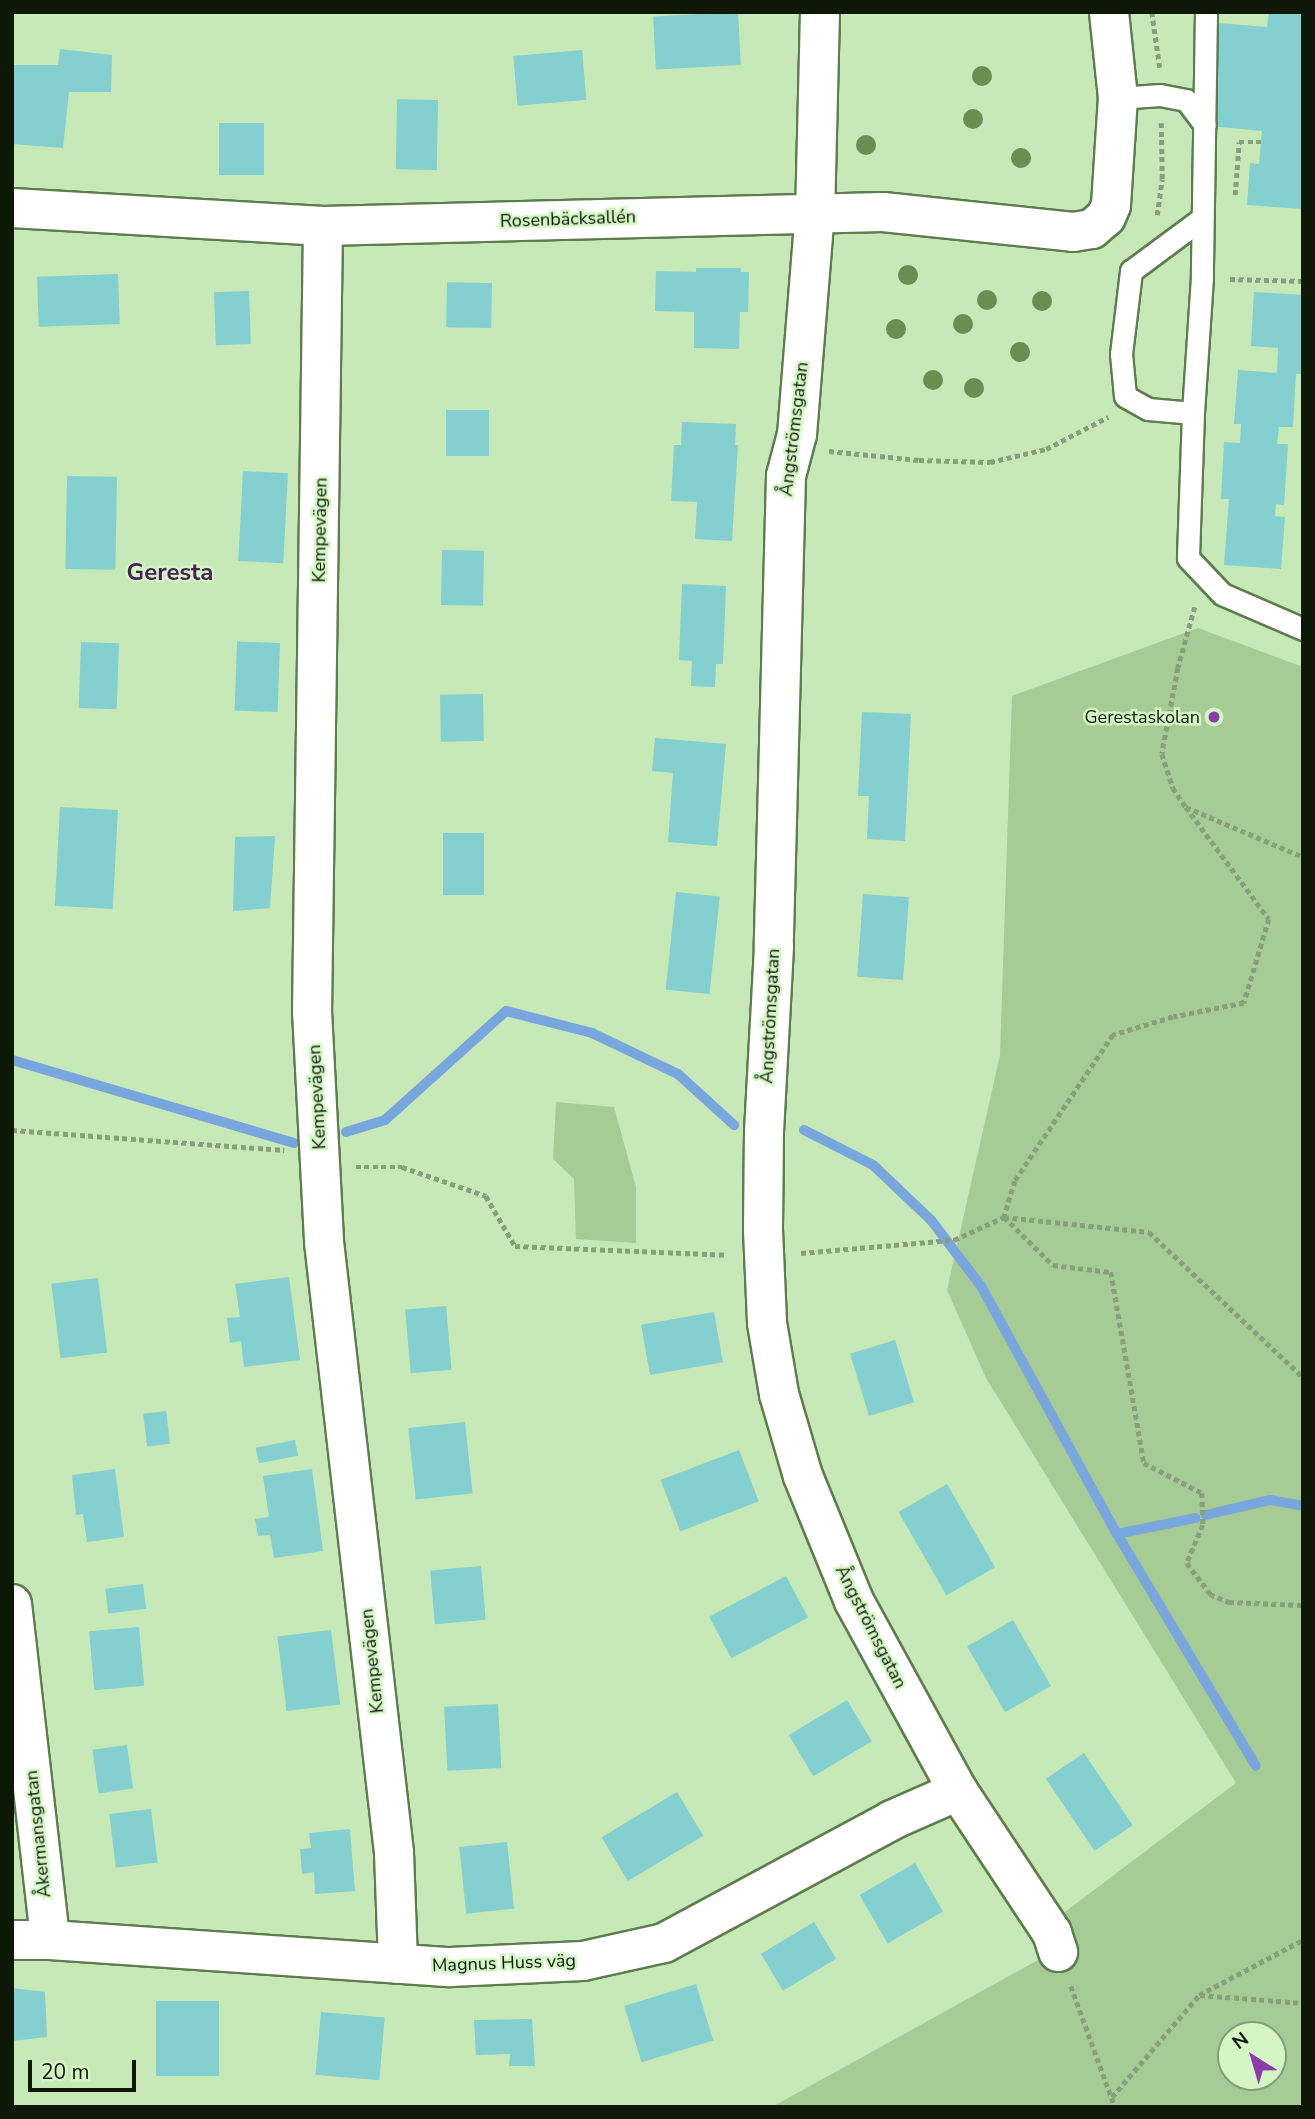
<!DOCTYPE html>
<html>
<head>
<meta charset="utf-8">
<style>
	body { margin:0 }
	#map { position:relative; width:1315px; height:2119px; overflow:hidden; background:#c7e8b7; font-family:"Nunito Sans",sans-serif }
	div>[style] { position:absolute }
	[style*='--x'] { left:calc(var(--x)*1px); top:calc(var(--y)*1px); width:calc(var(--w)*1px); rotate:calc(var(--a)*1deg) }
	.green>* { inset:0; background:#a6cb94 }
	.stream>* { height:10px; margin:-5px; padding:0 5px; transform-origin:5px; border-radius:5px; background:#7aa6de }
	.building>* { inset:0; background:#84cfcf; transform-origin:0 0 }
	.path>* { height:4.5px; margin-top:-2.25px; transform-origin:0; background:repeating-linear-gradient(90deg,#86a07a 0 5px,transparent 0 8.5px) }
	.roads { filter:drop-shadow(2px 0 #5f7c4f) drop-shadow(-2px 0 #5f7c4f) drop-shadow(0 2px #5f7c4f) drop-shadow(0 -2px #5f7c4f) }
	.lane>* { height:21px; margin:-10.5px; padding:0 10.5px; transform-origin:10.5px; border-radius:10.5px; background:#fff }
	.street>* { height:38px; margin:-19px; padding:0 19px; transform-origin:19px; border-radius:19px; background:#fff }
	.trees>* { width:20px; height:20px; margin:-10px; border-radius:50%; background:#6a8d52 }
	.dots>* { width:19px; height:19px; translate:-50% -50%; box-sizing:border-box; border:4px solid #d4f6c4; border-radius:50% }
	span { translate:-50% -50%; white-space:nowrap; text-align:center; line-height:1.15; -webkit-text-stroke:5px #d4f6c4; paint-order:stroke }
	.street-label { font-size:18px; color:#0d1807 }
	.poi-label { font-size:18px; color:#0d1807 }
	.right { translate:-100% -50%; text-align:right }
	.district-label { font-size:24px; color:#482157; font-weight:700 }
	.frame { position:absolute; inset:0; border:14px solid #0d1807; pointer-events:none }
	.north { position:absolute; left:1217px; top:2021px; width:70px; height:70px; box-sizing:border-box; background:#d4f6c4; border:2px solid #849d78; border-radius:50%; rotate:323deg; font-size:19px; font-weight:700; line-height:28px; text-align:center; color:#0d1807 }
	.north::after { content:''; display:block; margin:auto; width:24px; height:32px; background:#8b3baa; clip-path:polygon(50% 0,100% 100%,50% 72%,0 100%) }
	.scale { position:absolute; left:28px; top:2060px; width:108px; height:32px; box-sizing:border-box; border:4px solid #0d1807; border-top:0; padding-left:9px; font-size:21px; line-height:24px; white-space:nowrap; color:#0d1807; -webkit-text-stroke:5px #d4f6c4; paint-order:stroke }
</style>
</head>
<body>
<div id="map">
	<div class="green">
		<i style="clip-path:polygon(evenodd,1198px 628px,1303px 667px,1303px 2107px,772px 2107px,1038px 1960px,1061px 1915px,1236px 1783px,986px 1378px,947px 1290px,1000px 1055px,1012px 696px,1198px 628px,1231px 2035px,1273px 2035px,1273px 2077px,1231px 2077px,1231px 2035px)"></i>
		<i style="clip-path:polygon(556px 1102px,614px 1107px,636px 1187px,636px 1243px,576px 1239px,574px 1179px,553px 1159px)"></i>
	</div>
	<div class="stream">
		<i style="--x:12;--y:1060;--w:294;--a:16.4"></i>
		<i style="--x:804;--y:1130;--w:77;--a:26.9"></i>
		<i style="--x:873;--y:1165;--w:80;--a:43.5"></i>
		<i style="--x:931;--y:1220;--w:83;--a:52.9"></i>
		<i style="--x:981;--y:1286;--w:283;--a:61.3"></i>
		<i style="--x:1117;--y:1534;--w:270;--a:59.1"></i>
		<i style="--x:346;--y:1132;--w:41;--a:-17.1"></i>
		<i style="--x:385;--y:1120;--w:163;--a:-42"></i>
		<i style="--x:506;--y:1011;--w:89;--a:14.3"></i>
		<i style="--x:592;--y:1033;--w:95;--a:25.5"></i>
		<i style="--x:678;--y:1074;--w:76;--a:42.3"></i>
		<i style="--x:1206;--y:1515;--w:66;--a:-13.2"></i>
		<i style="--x:1270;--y:1500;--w:34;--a:10"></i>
		<i style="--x:1117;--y:1534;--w:80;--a:-11.6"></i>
	</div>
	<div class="building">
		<i style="left:738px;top:12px;width:53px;height:85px;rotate:87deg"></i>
		<i style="clip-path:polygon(1269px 12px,1303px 12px,1303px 209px,1247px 205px,1250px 163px,1259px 164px,1262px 131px,1209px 126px,1218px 23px,1267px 27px)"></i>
		<i style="clip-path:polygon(60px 49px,112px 55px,111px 92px,69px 92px,63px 148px,12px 144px,12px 65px,58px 65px)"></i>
		<i style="left:582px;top:50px;width:50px;height:69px;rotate:85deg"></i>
		<i style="left:438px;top:100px;width:70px;height:41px;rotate:91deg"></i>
		<i style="left:264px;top:123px;width:52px;height:45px;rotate:90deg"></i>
		<i style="clip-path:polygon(696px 268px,741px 268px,741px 272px,749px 272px,748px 312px,740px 312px,739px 349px,694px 348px,694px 312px,655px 311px,656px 271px,696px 272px)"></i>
		<i style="left:118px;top:274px;width:50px;height:81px;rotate:88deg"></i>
		<i style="left:492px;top:283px;width:45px;height:45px;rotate:91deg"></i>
		<i style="left:249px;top:291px;width:53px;height:35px;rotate:88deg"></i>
		<i style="clip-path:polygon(1254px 292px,1303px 295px,1303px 374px,1296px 374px,1293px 427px,1279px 427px,1277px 444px,1288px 444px,1284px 505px,1276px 504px,1275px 516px,1285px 517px,1281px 569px,1224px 565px,1229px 499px,1221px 499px,1224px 442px,1240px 443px,1241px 424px,1234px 424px,1238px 370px,1277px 373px,1278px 348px,1251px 346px)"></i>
		<i style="left:446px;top:410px;width:43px;height:46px"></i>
		<i style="clip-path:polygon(682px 422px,736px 424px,735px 445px,738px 445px,732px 541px,695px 539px,697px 502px,671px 501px,674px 445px,681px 445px)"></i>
		<i style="left:243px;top:471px;width:45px;height:90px;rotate:3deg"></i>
		<i style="left:67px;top:476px;width:50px;height:93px;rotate:1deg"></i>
		<i style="left:442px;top:550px;width:42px;height:55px;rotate:1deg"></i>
		<i style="clip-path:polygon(682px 584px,726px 586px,723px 664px,716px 664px,715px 687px,691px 686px,692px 661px,679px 660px)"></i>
		<i style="left:81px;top:642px;width:38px;height:66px;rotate:2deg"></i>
		<i style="left:280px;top:643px;width:69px;height:43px;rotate:92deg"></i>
		<i style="left:483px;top:694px;width:47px;height:43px;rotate:89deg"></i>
		<i style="clip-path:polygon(862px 712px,911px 714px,905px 841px,867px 839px,869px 796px,858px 796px)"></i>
		<i style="clip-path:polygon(655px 738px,726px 744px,717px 846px,668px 842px,673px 773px,652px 771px)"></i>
		<i style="left:60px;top:807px;width:58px;height:99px;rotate:3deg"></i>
		<i style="left:443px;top:833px;width:41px;height:62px"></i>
		<i style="clip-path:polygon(275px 836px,270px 908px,233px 911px,235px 837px)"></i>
		<i style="left:676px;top:892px;width:44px;height:98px;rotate:6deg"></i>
		<i style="left:863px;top:894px;width:46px;height:83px;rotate:4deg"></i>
		<i style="clip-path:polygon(289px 1277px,300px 1360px,244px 1367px,241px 1341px,230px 1343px,227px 1318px,240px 1317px,235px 1284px)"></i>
		<i style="left:98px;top:1278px;width:75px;height:47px;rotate:83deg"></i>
		<i style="left:446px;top:1306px;width:64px;height:41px;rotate:85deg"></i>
		<i style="left:714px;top:1312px;width:51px;height:74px;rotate:80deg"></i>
		<i style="left:895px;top:1340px;width:65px;height:47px;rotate:73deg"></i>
		<i style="left:166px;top:1411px;width:33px;height:23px;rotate:83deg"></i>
		<i style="left:465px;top:1422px;width:72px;height:57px;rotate:84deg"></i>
		<i style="left:295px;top:1440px;width:16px;height:40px;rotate:79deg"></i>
		<i style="left:739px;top:1450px;width:55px;height:84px;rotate:69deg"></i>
		<i style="clip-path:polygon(115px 1469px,124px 1537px,87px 1542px,83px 1514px,76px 1515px,72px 1475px)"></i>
		<i style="clip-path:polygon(312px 1469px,323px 1551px,274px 1558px,270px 1535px,258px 1536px,255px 1519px,269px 1517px,263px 1476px)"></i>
		<i style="left:947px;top:1484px;width:96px;height:56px;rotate:60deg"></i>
		<i style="left:481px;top:1566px;width:54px;height:51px;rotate:85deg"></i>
		<i style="left:786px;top:1576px;width:47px;height:87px;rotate:62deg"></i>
		<i style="left:143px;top:1584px;width:25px;height:38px;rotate:83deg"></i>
		<i style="left:1013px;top:1620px;width:76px;height:53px;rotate:60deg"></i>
		<i style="left:139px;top:1627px;width:59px;height:50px;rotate:85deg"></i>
		<i style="left:331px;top:1630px;width:75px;height:54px;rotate:83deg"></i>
		<i style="left:847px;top:1700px;width:48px;height:68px;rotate:59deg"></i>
		<i style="left:498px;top:1704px;width:64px;height:54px;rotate:87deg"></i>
		<i style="left:127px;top:1745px;width:44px;height:35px;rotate:82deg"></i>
		<i style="left:1084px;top:1753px;width:87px;height:46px;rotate:56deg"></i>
		<i style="left:677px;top:1792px;width:51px;height:88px;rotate:59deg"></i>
		<i style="left:151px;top:1809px;width:54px;height:42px;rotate:83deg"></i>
		<i style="clip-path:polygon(350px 1829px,355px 1891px,315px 1894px,314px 1872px,302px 1874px,300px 1849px,311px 1848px,309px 1833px)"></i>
		<i style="left:507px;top:1842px;width:67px;height:48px;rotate:84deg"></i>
		<i style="left:915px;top:1863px;width:56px;height:64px;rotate:60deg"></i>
		<i style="left:814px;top:1922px;width:43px;height:62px;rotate:59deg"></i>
		<i style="left:696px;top:1984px;width:59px;height:75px;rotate:73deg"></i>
		<i style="clip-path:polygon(12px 1988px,45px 1992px,47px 2037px,12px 2041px)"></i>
		<i style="left:156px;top:2001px;width:63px;height:75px"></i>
		<i style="left:321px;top:2012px;width:64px;height:63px;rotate:5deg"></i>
		<i style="clip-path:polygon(532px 2019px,535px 2066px,509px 2066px,510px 2054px,476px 2055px,474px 2020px)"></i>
	</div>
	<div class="path">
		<i style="--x:1152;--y:12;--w:57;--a:81.9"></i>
		<i style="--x:1235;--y:195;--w:53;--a:-85.7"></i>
		<i style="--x:1239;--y:142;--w:22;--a:0"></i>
		<i style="--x:1157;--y:215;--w:36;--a:-82"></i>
		<i style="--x:1162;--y:179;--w:56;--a:-91"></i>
		<i style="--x:1230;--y:279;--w:73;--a:1.6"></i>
		<i style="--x:829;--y:451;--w:90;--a:5.7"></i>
		<i style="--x:919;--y:460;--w:71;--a:1.6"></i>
		<i style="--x:990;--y:462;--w:57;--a:-13.1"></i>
		<i style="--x:1046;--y:449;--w:70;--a:-27.3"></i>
		<i style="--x:1195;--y:607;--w:63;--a:105.6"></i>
		<i style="--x:1178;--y:668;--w:87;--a:100.5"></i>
		<i style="--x:1162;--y:754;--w:36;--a:72"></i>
		<i style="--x:1173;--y:788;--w:23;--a:56"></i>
		<i style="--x:1186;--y:807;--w:127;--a:23.1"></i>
		<i style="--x:1186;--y:807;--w:139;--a:53.5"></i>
		<i style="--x:1269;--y:919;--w:88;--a:106.6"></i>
		<i style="--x:1244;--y:1003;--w:72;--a:168.8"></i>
		<i style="--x:1173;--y:1017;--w:63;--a:163.3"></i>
		<i style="--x:1113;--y:1035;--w:176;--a:123.9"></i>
		<i style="--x:1015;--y:1181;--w:38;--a:107"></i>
		<i style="--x:1004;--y:1217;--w:69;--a:44.4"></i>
		<i style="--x:1053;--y:1265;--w:58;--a:6.9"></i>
		<i style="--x:1111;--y:1272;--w:194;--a:80.2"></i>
		<i style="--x:1144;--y:1463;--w:65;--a:27.3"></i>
		<i style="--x:1202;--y:1493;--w:32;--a:88"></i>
		<i style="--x:1203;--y:1525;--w:41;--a:112.8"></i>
		<i style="--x:1187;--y:1563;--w:39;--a:53"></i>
		<i style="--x:1210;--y:1594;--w:21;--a:23"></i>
		<i style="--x:1229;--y:1602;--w:74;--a:2.3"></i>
		<i style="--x:12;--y:1130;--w:273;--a:4.2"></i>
		<i style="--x:356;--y:1167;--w:46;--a:0"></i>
		<i style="--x:402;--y:1167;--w:89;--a:19"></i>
		<i style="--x:486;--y:1196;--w:58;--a:59.9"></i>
		<i style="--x:515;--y:1246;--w:211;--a:2.4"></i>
		<i style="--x:801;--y:1253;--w:154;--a:-4.9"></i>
		<i style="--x:954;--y:1240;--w:55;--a:-24.7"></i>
		<i style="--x:1004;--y:1217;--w:146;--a:5.9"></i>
		<i style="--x:1149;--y:1232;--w:212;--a:43.3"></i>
		<i style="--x:1071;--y:1986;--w:129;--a:70"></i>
		<i style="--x:1200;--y:1995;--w:103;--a:4.4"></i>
		<i style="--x:1112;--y:2097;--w:134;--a:-49.5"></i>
		<i style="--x:1199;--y:1995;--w:118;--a:-27.9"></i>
	</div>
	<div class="roads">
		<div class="lane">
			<i style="--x:1206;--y:12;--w:265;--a:90.9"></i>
			<i style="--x:1202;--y:277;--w:136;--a:93.8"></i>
			<i style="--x:1193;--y:413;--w:145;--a:92"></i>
			<i style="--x:1188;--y:558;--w:50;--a:46.6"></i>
			<i style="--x:1222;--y:594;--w:88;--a:23.4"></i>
			<i style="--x:1118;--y:98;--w:42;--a:-4.1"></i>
			<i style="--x:1160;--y:95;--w:26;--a:11"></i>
			<i style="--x:1186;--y:100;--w:31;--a:53"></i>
			<i style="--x:1193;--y:413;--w:45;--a:-174.9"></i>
			<i style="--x:1148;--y:409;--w:26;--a:-151"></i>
			<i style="--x:1125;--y:396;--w:42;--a:-95.4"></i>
			<i style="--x:1121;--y:354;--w:84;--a:-83.1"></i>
			<i style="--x:1131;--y:271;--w:87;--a:-36.6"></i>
		</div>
		<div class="street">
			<i style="--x:820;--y:12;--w:199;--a:91.4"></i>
			<i style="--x:815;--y:211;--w:224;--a:94.6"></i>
			<i style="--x:797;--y:434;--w:43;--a:104.7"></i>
			<i style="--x:786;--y:476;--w:471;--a:91.5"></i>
			<i style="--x:774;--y:947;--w:185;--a:93.1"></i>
			<i style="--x:764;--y:1132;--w:98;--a:90.6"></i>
			<i style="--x:763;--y:1230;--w:93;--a:87.5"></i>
			<i style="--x:767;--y:1323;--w:72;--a:80.4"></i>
			<i style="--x:779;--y:1394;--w:85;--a:73.7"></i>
			<i style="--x:803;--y:1476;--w:135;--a:67.8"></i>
			<i style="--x:854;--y:1601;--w:217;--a:61.3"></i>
			<i style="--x:958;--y:1791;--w:170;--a:56.5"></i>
			<i style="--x:1052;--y:1933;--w:20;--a:72"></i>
			<i style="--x:12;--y:208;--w:312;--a:3.3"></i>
			<i style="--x:323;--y:226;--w:560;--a:-1.43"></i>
			<i style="--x:883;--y:212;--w:191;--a:6"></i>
			<i style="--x:1073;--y:232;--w:19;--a:-9"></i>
			<i style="--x:1092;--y:229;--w:18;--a:-41"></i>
			<i style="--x:1106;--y:217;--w:13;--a:-67"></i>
			<i style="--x:1111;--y:205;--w:107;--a:-86.3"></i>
			<i style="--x:1118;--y:98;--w:86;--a:-96"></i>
			<i style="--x:323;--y:226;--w:785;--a:90.8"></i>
			<i style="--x:312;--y:1011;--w:231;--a:87"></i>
			<i style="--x:324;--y:1242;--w:615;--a:83.46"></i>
			<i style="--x:394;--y:1853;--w:111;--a:87.9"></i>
			<i style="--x:12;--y:1604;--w:338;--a:83.5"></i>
			<i style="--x:12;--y:1940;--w:38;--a:0"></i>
			<i style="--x:50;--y:1940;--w:401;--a:3.9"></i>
			<i style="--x:450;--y:1967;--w:133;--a:-2.6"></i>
			<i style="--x:583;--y:1961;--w:83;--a:-12.5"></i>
			<i style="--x:664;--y:1943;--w:259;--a:-28.3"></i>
			<i style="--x:892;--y:1820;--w:72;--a:-23.7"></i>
		</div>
	</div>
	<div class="trees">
		<i style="left:982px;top:76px"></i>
		<i style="left:973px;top:119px"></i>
		<i style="left:866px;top:145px"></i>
		<i style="left:1021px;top:158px"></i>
		<i style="left:908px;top:275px"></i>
		<i style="left:987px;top:300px"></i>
		<i style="left:1042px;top:301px"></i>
		<i style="left:963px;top:324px"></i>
		<i style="left:896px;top:329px"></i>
		<i style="left:1020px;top:352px"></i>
		<i style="left:933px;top:380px"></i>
		<i style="left:974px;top:388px"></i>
	</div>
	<div class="dots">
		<i style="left:1214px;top:717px;background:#8b3baa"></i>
	</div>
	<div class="street-label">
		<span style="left:568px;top:219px;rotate:-2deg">Rosenbäcksallén</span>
		<span style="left:794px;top:429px;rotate:-83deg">Ångströmsgatan</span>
		<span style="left:320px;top:530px;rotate:-89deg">Kempevägen</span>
		<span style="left:770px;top:1016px;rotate:-87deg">Ångströmsgatan</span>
		<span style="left:317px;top:1097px;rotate:-93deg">Kempevägen</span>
		<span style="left:871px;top:1627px;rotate:63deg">Ångströmsgatan</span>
		<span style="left:372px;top:1661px;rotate:-96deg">Kempevägen</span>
		<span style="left:38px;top:1834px;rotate:-96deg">Åkermansgatan</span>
		<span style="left:504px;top:1963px;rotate:-2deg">Magnus Huss väg</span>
	</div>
	<div class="poi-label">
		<span class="right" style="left:1200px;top:717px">Gerestaskolan</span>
	</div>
	<div class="district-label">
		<span style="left:170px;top:573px">Geresta</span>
	</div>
	<div class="frame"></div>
	<div class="north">N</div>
	<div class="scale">20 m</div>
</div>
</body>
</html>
